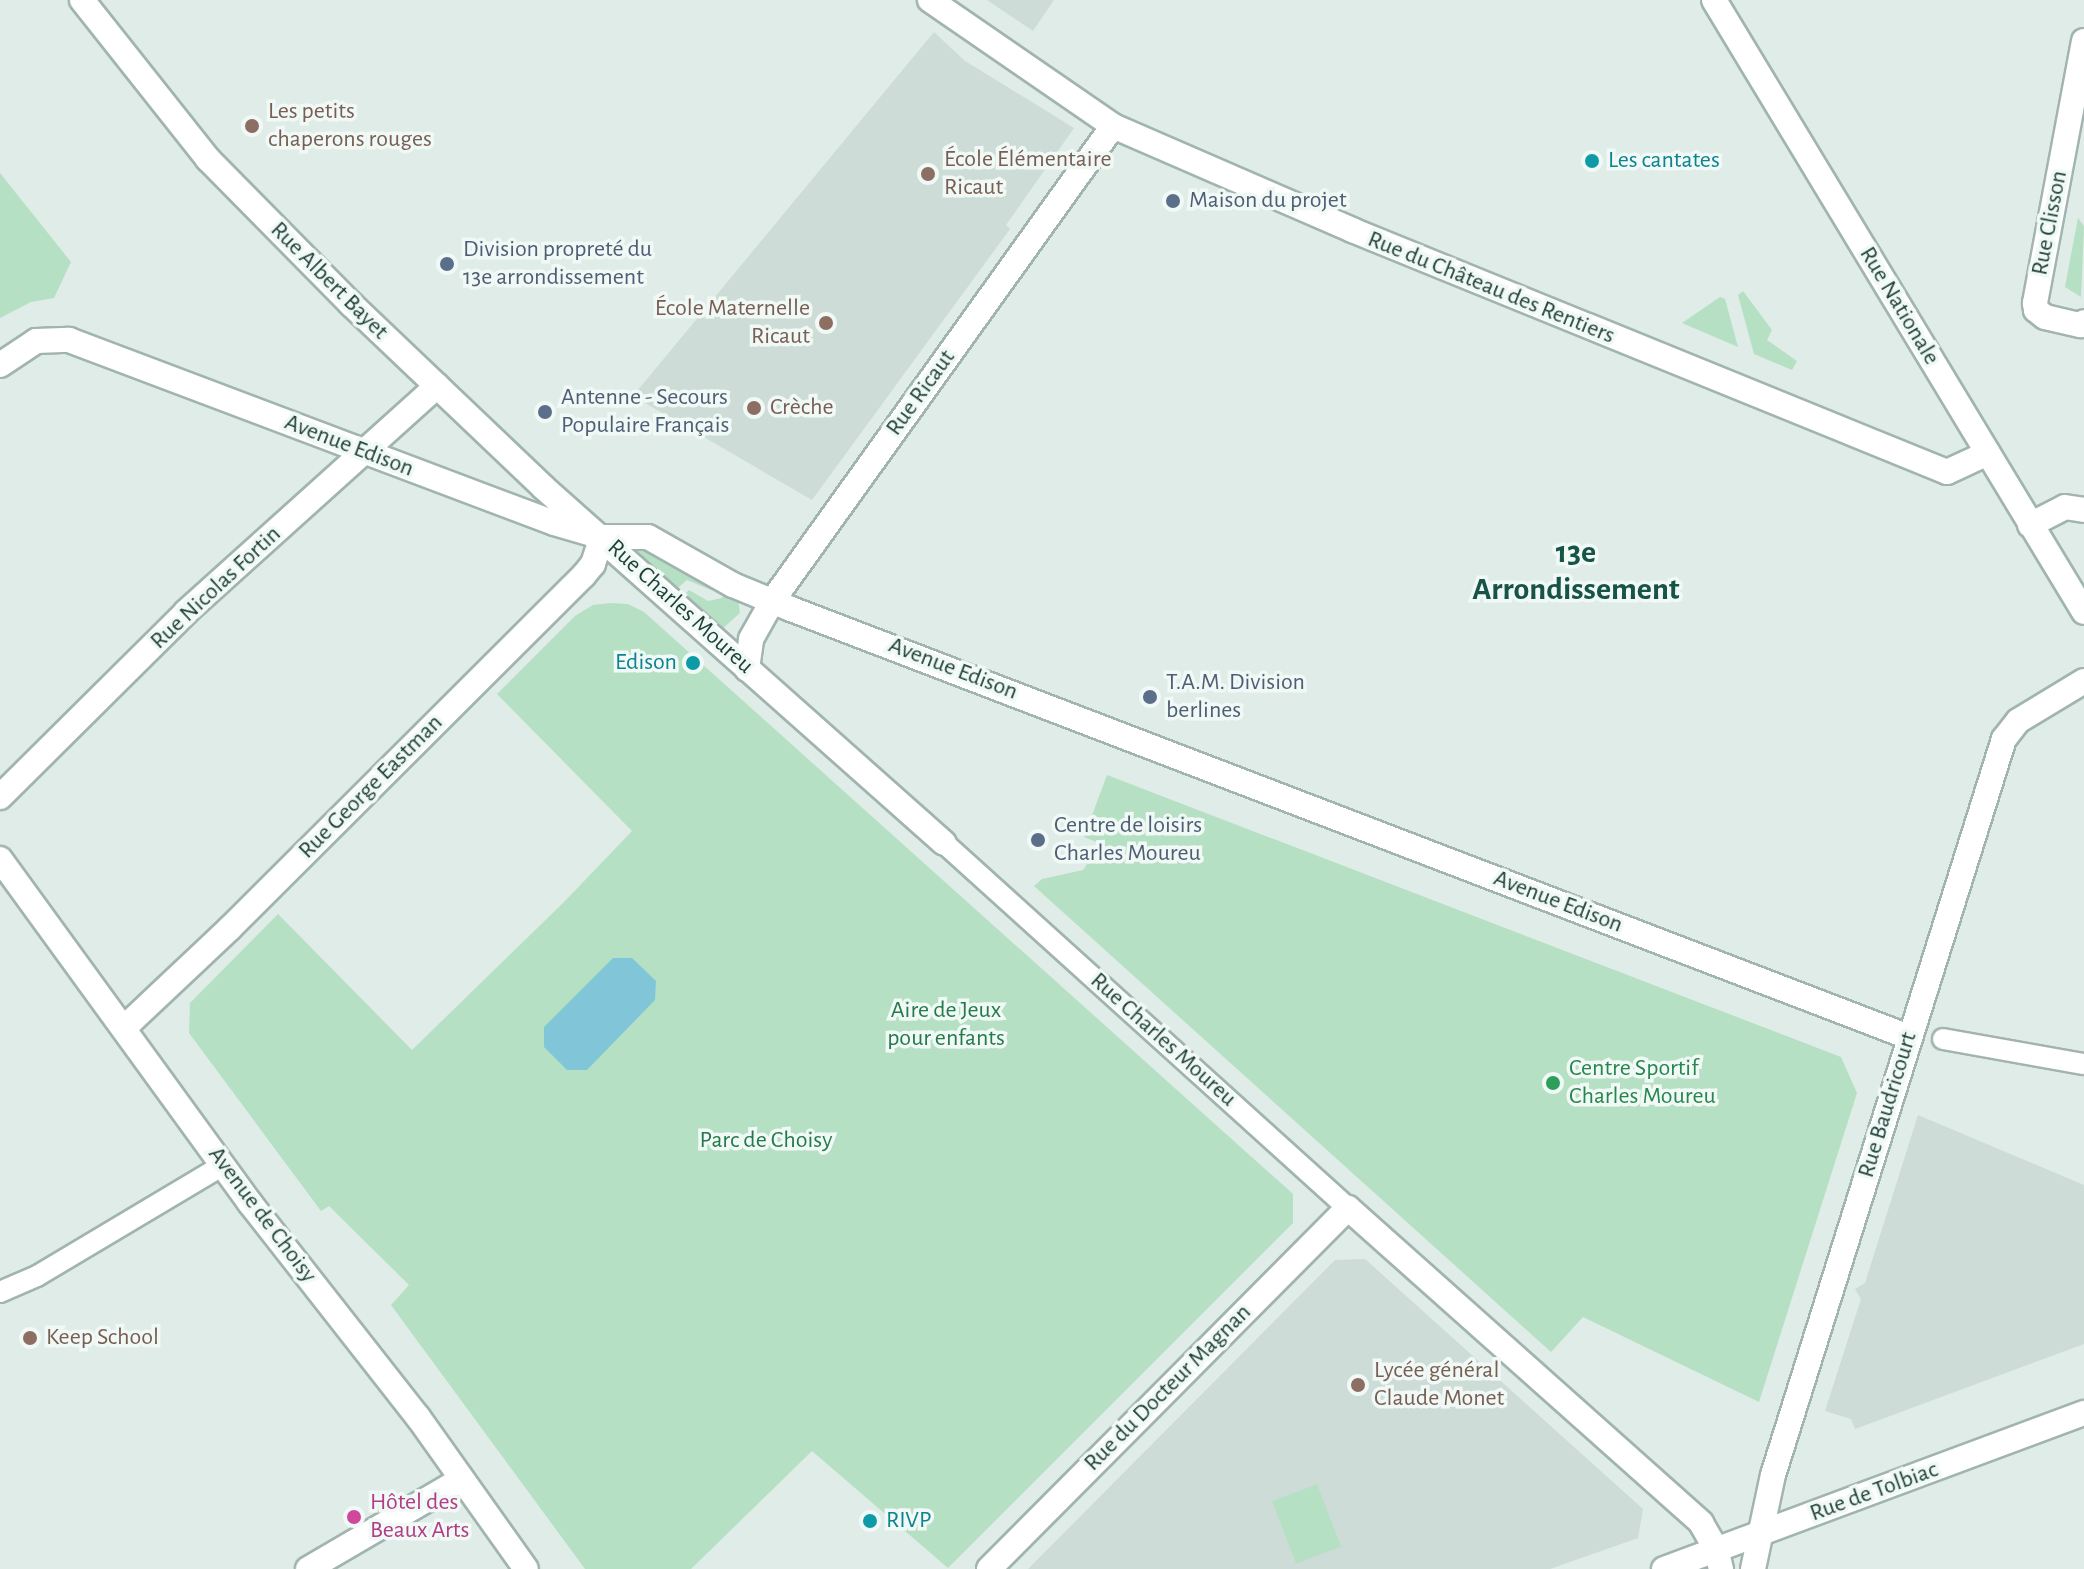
<!DOCTYPE html>
<html>
<head>
<meta charset="utf-8">
<style>
	body { margin:0 }
	#map { position:relative; width:2084px; height:1569px; overflow:hidden; background:#dfece7; font-family:"Alegreya Sans",sans-serif }
	div>[style] { position:absolute }
	[style*='--x'] { left:calc(var(--x)*1px); top:calc(var(--y)*1px); width:calc(var(--w)*1px); rotate:calc(var(--a)*1deg) }
	.built>* { inset:0; background:#cddcd6 }
	.green>* { inset:0; background:#b6e0c3; transform-origin:0 0 }
	.water>* { inset:0; background:#81c6d8 }
	.roads { filter:drop-shadow(2px 0 #a1b4af) drop-shadow(-2px 0 #a1b4af) drop-shadow(0 2px #a1b4af) drop-shadow(0 -2px #a1b4af) }
	.pedestrian>* { height:20px; margin:-10px; padding:0 10px; transform-origin:10px; border-radius:10px; background:#fff }
	.minor>* { height:24px; margin:-12px; padding:0 12px; transform-origin:12px; border-radius:12px; background:#fff }
	.tertiary>* { height:24px; margin:-12px; padding:0 12px; transform-origin:12px; border-radius:12px; background:#fff }
	.secondary>* { height:24px; margin:-12px; padding:0 12px; transform-origin:12px; border-radius:12px; background:#fff }
	.dots>* { width:22px; height:22px; translate:-50% -50%; box-sizing:border-box; border:4px solid #f0f9f5; border-radius:50% }
	span { translate:-50% -50%; white-space:nowrap; text-align:center; line-height:1.15; -webkit-text-stroke:7px #f0f9f5; paint-order:stroke }
	.education-label { font-size:24px; color:#785e54 }
	.left { translate:0 -50%; text-align:left }
	.right { translate:-100% -50%; text-align:right }
	.culture-label { font-size:24px; color:#0d838f }
	.service-label { font-size:24px; color:#4e5e75 }
	.street-label { font-size:24px; color:#1e3e37 }
	.park-label { font-size:24px; color:#247a4a }
	.leisure-label { font-size:24px; color:#27864d }
	.hotel-label { font-size:24px; color:#b23c85 }
	.district-label { font-size:32px; color:#185347; font-weight:700 }
</style>
</head>
<body>
<div id="map">
	<div class="built">
		<i style="clip-path:polygon(987px 0,1054px 0,1033px 31px)"></i>
		<i style="clip-path:polygon(934px 32px,965px 61px,1074px 128px,1006px 225px,1010px 229px,812px 500px,633px 396px)"></i>
		<i style="clip-path:polygon(1918px 1115px,2084px 1185px,2084px 1344px,1855px 1429px,1851px 1419px,1825px 1411px,1861px 1299px,1855px 1289px,1865px 1283px)"></i>
		<i style="clip-path:polygon(1365px 1259px,1643px 1509px,1638px 1538px,1550px 1569px,1028px 1569px,1335px 1260px)"></i>
	</div>
	<div class="green">
		<i style="clip-path:polygon(0 173px,71px 262px,54px 298px,31px 302px,0 318px)"></i>
		<i style="clip-path:polygon(2078px 218px,2084px 226px,2081px 297px,2065px 287px)"></i>
		<i style="clip-path:polygon(1743px 291px,1772px 330px,1767px 340px,1797px 361px,1792px 370px,1754px 354px,1738px 295px)"></i>
		<i style="clip-path:polygon(1720px 297px,1725px 299px,1738px 347px,1682px 323px)"></i>
		<i style="clip-path:polygon(639px 546px,718px 585px,711px 590px,687px 580px,672px 593px,634px 555px)"></i>
		<i style="clip-path:polygon(689px 590px,708px 601px,722px 598px,726px 590px,738px 599px,740px 613px,721px 630px,679px 600px)"></i>
		<i style="clip-path:polygon(611px 603px,628px 604px,644px 612px,1293px 1194px,1293px 1223px,948px 1568px,812px 1451px,691px 1569px,585px 1569px,391px 1305px,409px 1285px,329px 1206px,321px 1211px,189px 1033px,190px 1003px,278px 914px,412px 1050px,565px 901px,632px 831px,497px 694px,575px 616px,593px 605px)"></i>
		<i style="clip-path:polygon(1107px 775px,1841px 1057px,1857px 1093px,1759px 1402px,1583px 1317px,1551px 1352px,1034px 886px,1042px 879px,1083px 870px,1095px 852px,1101px 854px,1104px 845px,1084px 837px)"></i>
		<i style="left:1317px;top:1484px;width:67px;height:48px;rotate:69deg"></i>
	</div>
	<div class="water">
		<i style="clip-path:polygon(613px 958px,632px 958px,656px 981px,655px 1000px,587px 1070px,567px 1070px,544px 1047px,544px 1027px)"></i>
	</div>
	<div class="roads">
		<div class="pedestrian">
			<i style="--x:944;--y:843;--w:544;--a:42.1"></i>
			<i style="--x:1943;--y:1039;--w:143;--a:10.1"></i>
			<i style="--x:0;--y:1292;--w:40;--a:-23.4"></i>
			<i style="--x:37;--y:1276;--w:217;--a:-30.8"></i>
		</div>
		<div class="minor">
			<i style="--x:82;--y:0;--w:203;--a:51.6"></i>
			<i style="--x:208;--y:159;--w:204;--a:45.4"></i>
			<i style="--x:351;--y:304;--w:265;--a:43.6"></i>
			<i style="--x:543;--y:487;--w:536;--a:41.6"></i>
			<i style="--x:930;--y:0;--w:222;--a:34.5"></i>
			<i style="--x:1113;--y:126;--w:261;--a:23.5"></i>
			<i style="--x:1352;--y:230;--w:642;--a:22.13"></i>
			<i style="--x:1947;--y:472;--w:45;--a:-24.9"></i>
			<i style="--x:2084;--y:41;--w:267;--a:100.6"></i>
			<i style="--x:2035;--y:303;--w:7;--a:82"></i>
			<i style="--x:2036;--y:310;--w:11;--a:38"></i>
			<i style="--x:2045;--y:317;--w:37;--a:13"></i>
			<i style="--x:2081;--y:325;--w:4;--a:-45"></i>
			<i style="--x:0;--y:365;--w:43;--a:-33.7"></i>
			<i style="--x:36;--y:341;--w:33;--a:-2"></i>
			<i style="--x:69;--y:340;--w:518;--a:20.67"></i>
			<i style="--x:554;--y:523;--w:50;--a:16.3"></i>
			<i style="--x:602;--y:537;--w:46;--a:0"></i>
			<i style="--x:648;--y:537;--w:98;--a:29.5"></i>
			<i style="--x:733;--y:585;--w:63;--a:22.5"></i>
			<i style="--x:791;--y:609;--w:1197;--a:20.95"></i>
			<i style="--x:2030;--y:525;--w:39;--a:-27"></i>
			<i style="--x:2065;--y:507;--w:19;--a:9"></i>
			<i style="--x:747;--y:669;--w:30;--a:-82"></i>
			<i style="--x:751;--y:639;--w:45;--a:-60.6"></i>
			<i style="--x:773;--y:600;--w:583;--a:-54.35"></i>
			<i style="--x:0;--y:797;--w:262;--a:-44.8"></i>
			<i style="--x:186;--y:612;--w:338;--a:-42"></i>
			<i style="--x:125;--y:1027;--w:143;--a:-43.3"></i>
			<i style="--x:229;--y:929;--w:501;--a:-44.92"></i>
			<i style="--x:584;--y:575;--w:14;--a:-51"></i>
			<i style="--x:593;--y:564;--w:28;--a:-72"></i>
			<i style="--x:308;--y:1569;--w:178;--a:-30.3"></i>
			<i style="--x:989;--y:1569;--w:509;--a:-45.16"></i>
			<i style="--x:1348;--y:1208;--w:473;--a:41.7"></i>
			<i style="--x:1701;--y:1523;--w:30;--a:60"></i>
			<i style="--x:1716;--y:1549;--w:21;--a:76"></i>
			<i style="--x:1753;--y:1569;--w:96;--a:-78"></i>
			<i style="--x:1773;--y:1475;--w:771;--a:-72.58"></i>
			<i style="--x:2004;--y:739;--w:23;--a:-52"></i>
			<i style="--x:2018;--y:721;--w:77;--a:-31.2"></i>
		</div>
		<div class="tertiary">
			<i style="--x:1714;--y:0;--w:715;--a:58.84"></i>
		</div>
		<div class="secondary">
			<i style="--x:0;--y:859;--w:425;--a:54"></i>
			<i style="--x:250;--y:1203;--w:272;--a:51.9"></i>
			<i style="--x:418;--y:1417;--w:186;--a:54.6"></i>
			<i style="--x:1664;--y:1569;--w:448;--a:-20.4"></i>
		</div>
	</div>
	<div class="dots">
		<i style="left:252px;top:126px;background:#8d6e63"></i>
		<i style="left:1592px;top:161px;background:#0f9aa8"></i>
		<i style="left:928px;top:174px;background:#8d6e63"></i>
		<i style="left:1173px;top:201px;background:#5c6f8a"></i>
		<i style="left:447px;top:264px;background:#5c6f8a"></i>
		<i style="left:826px;top:323px;background:#8d6e63"></i>
		<i style="left:754px;top:408px;background:#8d6e63"></i>
		<i style="left:545px;top:412px;background:#5c6f8a"></i>
		<i style="left:693px;top:663px;background:#0f9aa8"></i>
		<i style="left:1150px;top:697px;background:#5c6f8a"></i>
		<i style="left:1038px;top:840px;background:#5c6f8a"></i>
		<i style="left:1553px;top:1083px;background:#2e9e5b"></i>
		<i style="left:30px;top:1338px;background:#8d6e63"></i>
		<i style="left:1358px;top:1385px;background:#8d6e63"></i>
		<i style="left:354px;top:1517px;background:#d1479c"></i>
		<i style="left:870px;top:1521px;background:#0f9aa8"></i>
	</div>
	<div class="education-label">
		<span class="left" style="left:268px;top:126px">Les petits<br>chaperons rouges</span>
		<span class="left" style="left:944px;top:174px">École Élémentaire<br>Ricaut</span>
		<span class="right" style="left:810px;top:323px">École Maternelle<br>Ricaut</span>
		<span class="left" style="left:770px;top:408px">Crèche</span>
		<span class="left" style="left:46px;top:1338px">Keep School</span>
		<span class="left" style="left:1374px;top:1385px">Lycée général<br>Claude Monet</span>
	</div>
	<div class="culture-label">
		<span class="left" style="left:1608px;top:161px">Les cantates</span>
		<span class="right" style="left:677px;top:663px">Edison</span>
		<span class="left" style="left:886px;top:1521px">RIVP</span>
	</div>
	<div class="service-label">
		<span class="left" style="left:1189px;top:201px">Maison du projet</span>
		<span class="left" style="left:463px;top:264px">Division propreté du<br>13e arrondissement</span>
		<span class="left" style="left:561px;top:412px">Antenne - Secours<br>Populaire Français</span>
		<span class="left" style="left:1166px;top:697px">T.A.M. Division<br>berlines</span>
		<span class="left" style="left:1054px;top:840px">Centre de loisirs<br>Charles Moureu</span>
	</div>
	<div class="street-label">
		<span style="left:2050px;top:223px;rotate:-79deg">Rue Clisson</span>
		<span style="left:329px;top:281px;rotate:45deg">Rue Albert Bayet</span>
		<span style="left:1491px;top:288px;rotate:22deg">Rue du Château des Rentiers</span>
		<span style="left:1899px;top:306px;rotate:59deg">Rue Nationale</span>
		<span style="left:921px;top:393px;rotate:-54deg">Rue Ricaut</span>
		<span style="left:349px;top:446px;rotate:21deg">Avenue Edison</span>
		<span style="left:216px;top:588px;rotate:-43deg">Rue Nicolas Fortin</span>
		<span style="left:680px;top:607px;rotate:42deg">Rue Charles Moureu</span>
		<span style="left:953px;top:669px;rotate:21deg">Avenue Edison</span>
		<span style="left:371px;top:787px;rotate:-45deg">Rue George Eastman</span>
		<span style="left:1558px;top:902px;rotate:21deg">Avenue Edison</span>
		<span style="left:1163px;top:1040px;rotate:42deg">Rue Charles Moureu</span>
		<span style="left:1888px;top:1105px;rotate:-73deg">Rue Baudricourt</span>
		<span style="left:262px;top:1215px;rotate:53deg">Avenue de Choisy</span>
		<span style="left:1168px;top:1388px;rotate:-45deg">Rue du Docteur Magnan</span>
		<span style="left:1874px;top:1492px;rotate:-20deg">Rue de Tolbiac</span>
	</div>
	<div class="park-label">
		<span style="left:946px;top:1025px">Aire de Jeux<br>pour enfants</span>
		<span style="left:766px;top:1141px">Parc de Choisy</span>
	</div>
	<div class="leisure-label">
		<span class="left" style="left:1569px;top:1083px">Centre Sportif<br>Charles Moureu</span>
	</div>
	<div class="hotel-label">
		<span class="left" style="left:370px;top:1517px">Hôtel des<br>Beaux Arts</span>
	</div>
	<div class="district-label">
		<span style="left:1576px;top:571px">13e<br>Arrondissement</span>
	</div>
</div>
</body>
</html>
